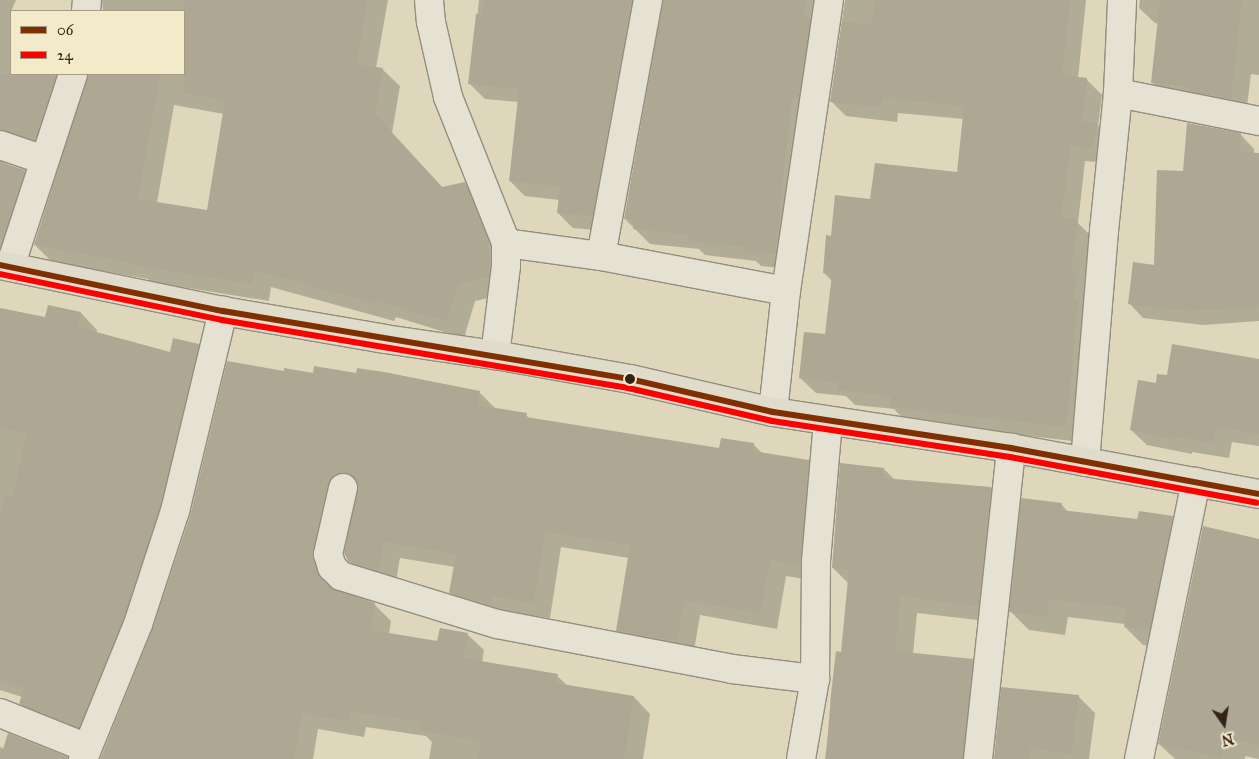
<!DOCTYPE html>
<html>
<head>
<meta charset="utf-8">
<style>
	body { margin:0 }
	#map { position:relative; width:1259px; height:759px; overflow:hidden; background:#ded7bc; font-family:"IM FELL Great Primer",serif }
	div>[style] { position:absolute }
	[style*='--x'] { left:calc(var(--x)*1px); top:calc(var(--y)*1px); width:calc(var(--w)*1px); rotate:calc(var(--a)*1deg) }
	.shadow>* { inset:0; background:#0003 }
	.building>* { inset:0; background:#ada794 }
	.roads { filter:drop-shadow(1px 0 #938d7d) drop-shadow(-1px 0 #938d7d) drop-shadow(0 1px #938d7d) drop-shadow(0 -1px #938d7d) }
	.street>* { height:28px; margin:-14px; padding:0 14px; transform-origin:14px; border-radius:14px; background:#e5e1d3 }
	.primary>* { height:28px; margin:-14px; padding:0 14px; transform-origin:14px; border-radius:14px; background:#e0dccc }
	.bus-1>* { height:6px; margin:-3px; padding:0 3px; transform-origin:3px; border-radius:3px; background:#803000 }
	.bus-2>* { height:6px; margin:-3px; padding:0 3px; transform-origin:3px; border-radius:3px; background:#f00 }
	.dots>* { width:14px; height:14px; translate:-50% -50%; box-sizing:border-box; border:2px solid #f3eaca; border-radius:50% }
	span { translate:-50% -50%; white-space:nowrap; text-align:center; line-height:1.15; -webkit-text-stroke:4px #f3eaca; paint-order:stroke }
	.legend { position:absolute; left:10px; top:10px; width:175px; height:65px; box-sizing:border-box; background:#f3eaca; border:1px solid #a79a83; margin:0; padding:6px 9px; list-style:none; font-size:15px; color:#342118 }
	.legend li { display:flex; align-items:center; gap:10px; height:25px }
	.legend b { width:25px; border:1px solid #a79a83 }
	.north { position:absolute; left:1199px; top:699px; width:50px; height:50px; -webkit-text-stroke:4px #f3eaca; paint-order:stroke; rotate:167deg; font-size:14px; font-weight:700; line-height:20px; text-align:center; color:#342118 }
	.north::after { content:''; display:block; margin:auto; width:18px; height:22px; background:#342118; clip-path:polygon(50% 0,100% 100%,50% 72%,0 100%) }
</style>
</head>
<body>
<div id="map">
	<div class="shadow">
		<i style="clip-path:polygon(evenodd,0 0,16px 0,11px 11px,10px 24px,11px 74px,184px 74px,184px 11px,103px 11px,102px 0,388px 0,376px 68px,382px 69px,400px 86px,392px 133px,443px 188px,464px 183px,482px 201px,506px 294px,475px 301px,464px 338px,396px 317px,394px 321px,271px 287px,269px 301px,151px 282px,148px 279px,52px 262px,35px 245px,89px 76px,80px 79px,52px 157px,2px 157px,2px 162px,24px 171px,42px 189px,0 255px,0 0,174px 105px,224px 114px,208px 212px,157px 203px,174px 105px)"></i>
		<i style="clip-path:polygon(479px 0,661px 0,658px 0,607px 231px,573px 228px,558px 213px,559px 200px,525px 196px,510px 181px,518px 102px,485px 99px,470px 84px)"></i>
		<i style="clip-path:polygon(664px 0,843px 0,838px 1px,790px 269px,761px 266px,756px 261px,705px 255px,699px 249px,650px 244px,625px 219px)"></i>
		<i style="clip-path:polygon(845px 0,1086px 0,1078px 78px,1086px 79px,1102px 95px,1098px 126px,1111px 139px,1108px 163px,1085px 161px,1078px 223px,1091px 236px,1081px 442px,906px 422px,894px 409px,855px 405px,846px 396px,816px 393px,800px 378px,826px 335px,832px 281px,824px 273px,832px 237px,871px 200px,958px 174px,964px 119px,898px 113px,897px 122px,846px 116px,831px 101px)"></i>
		<i style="clip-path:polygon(1140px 0,1259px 0,1259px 75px,1251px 74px,1246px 114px,1168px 98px,1152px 82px,1159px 24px,1155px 23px,1139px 8px)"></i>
		<i style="clip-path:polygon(1240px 134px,1254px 149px,1254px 154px,1259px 155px,1259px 321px,1203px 325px,1143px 318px,1129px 303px,1155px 266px,1185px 172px)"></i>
		<i style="clip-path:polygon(49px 306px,81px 313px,97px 330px,97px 333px,170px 354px,198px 345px,215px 362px,95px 744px,37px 720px,20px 703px,22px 697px,0 690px,0 309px,46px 319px)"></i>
		<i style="clip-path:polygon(1259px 360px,1259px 446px,1232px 442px,1229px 458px,1192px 452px,1192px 454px,1147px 445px,1131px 430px,1157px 385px,1168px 376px)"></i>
		<i style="clip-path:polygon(285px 373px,479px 392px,496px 409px,526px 415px,530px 419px,720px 449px,753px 444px,763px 454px,808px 461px,825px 478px,816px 581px,786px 576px,777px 629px,700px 615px,693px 657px,633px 647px,617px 630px,629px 558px,561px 547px,550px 618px,508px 612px,507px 621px,467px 609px,450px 592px,455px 567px,400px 558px,395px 587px,367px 578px,350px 561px,358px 489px,356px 489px,329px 576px,333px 590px,374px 604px,391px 621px,389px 634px,438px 642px,467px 634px,484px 650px,482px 663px,557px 676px,568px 686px,634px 697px,650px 714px,643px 759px,429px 759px,432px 742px,426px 736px,366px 727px,364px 737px,318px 729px,313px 759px,101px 759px)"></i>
		<i style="clip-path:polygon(884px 469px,895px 480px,991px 488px,1008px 505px,995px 622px,917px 613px,913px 654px,972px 660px,989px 677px,981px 759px,825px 759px,838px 653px,842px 653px,849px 584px,833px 568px)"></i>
		<i style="clip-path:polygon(1061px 504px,1069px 513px,1138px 521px,1172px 518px,1191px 536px,1168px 648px,1143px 645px,1125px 627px,1125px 624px,1068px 617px,1065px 635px,1029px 630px,1011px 612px)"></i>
		<i style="clip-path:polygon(1259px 540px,1259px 759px,1245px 756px,1245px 759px,1175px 759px,1159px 744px)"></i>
		<i style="clip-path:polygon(1078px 696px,1095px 713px,1089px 759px,995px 759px)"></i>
		<i style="clip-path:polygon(0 747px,4px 749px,68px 759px,0 759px)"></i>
	</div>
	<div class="building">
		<i style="clip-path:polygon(184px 0,367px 0,357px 64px,383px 68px,375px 114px,442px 187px,465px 182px,485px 233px,490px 257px,489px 277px,458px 284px,446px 321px,378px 301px,377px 304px,254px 270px,252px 284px,133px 265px,133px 263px,34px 245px,88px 74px,160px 74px,138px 199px,207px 210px,225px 100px,184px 93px)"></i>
		<i style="clip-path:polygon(484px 0,632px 0,592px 216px,557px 213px,560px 186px,509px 181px,519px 89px,468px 84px,476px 14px,483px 15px)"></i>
		<i style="clip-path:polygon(663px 0,806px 0,804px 17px,811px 18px,799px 98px,792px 97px,775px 254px,744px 251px,744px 247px,689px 241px,689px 235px,633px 229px,634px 220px,624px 219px)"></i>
		<i style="clip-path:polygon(875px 0,1070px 0,1062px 75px,1087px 78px,1082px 121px,1097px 123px,1093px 148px,1070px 146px,1061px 218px,1077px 220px,1071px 273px,1076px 274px,1074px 299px,1078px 300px,1066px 427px,890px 407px,891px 396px,838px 390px,839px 383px,799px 378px,804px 332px,825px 334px,832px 274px,823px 273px,826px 235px,831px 236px,835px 195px,870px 199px,875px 163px,957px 172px,964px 106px,883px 98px,882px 107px,830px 102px,842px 21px,872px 25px)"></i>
		<i style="clip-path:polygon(1160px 0,1242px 0,1231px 99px,1189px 91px,1189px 87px,1151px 83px)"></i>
		<i style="clip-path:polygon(0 74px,57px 74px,35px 140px,0 130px)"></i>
		<i style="clip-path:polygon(1187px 123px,1241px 133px,1240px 152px,1259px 153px,1259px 307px,1188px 311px,1128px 304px,1133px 262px,1154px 265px,1157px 170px,1183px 171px)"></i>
		<i style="clip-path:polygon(0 162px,25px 170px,2px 240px,0 240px)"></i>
		<i style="clip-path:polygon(48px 305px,81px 312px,78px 327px,170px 352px,173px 338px,199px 344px,160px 507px,123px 619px,79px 728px,19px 704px,24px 688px,0 680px,0 516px,5px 494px,13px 496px,27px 434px,0 428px,0 308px,45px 317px)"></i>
		<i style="clip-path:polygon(1172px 344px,1259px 359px,1259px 434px,1216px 427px,1214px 443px,1177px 437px,1177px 440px,1130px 430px,1138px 380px,1156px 383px,1157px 374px,1167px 375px)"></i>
		<i style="clip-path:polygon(227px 361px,284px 371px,284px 368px,313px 373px,314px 366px,356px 373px,357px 368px,384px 372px,480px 391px,477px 405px,527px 413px,526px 417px,719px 448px,721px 438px,754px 443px,753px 451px,809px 460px,800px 565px,770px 560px,760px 613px,684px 600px,677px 641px,616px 631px,630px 545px,545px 532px,534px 603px,492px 596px,491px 605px,486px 604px,449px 593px,456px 554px,384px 542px,379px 571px,349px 562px,344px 553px,358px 484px,353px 476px,346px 473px,339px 473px,332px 477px,328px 485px,313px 551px,313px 559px,317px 572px,330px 587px,375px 603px,371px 630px,437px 641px,440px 628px,468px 633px,463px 658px,558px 674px,556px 683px,634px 696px,624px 759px,478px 759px,482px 741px,419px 731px,420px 722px,350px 711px,348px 721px,302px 714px,294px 759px,100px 759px,152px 630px,190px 516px)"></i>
		<i style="clip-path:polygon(840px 463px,884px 468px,883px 478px,991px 487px,979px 606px,900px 596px,895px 651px,973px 659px,963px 759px,826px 759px,831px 694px,836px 651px,841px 652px,849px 569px,832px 568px)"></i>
		<i style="clip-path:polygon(1021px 498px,1062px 503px,1061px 510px,1137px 519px,1139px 511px,1173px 516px,1150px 630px,1124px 627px,1127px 608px,1049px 599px,1047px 617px,1009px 612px)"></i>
		<i style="clip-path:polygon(1203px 526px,1259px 539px,1259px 745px,1226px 737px,1221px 758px,1158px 744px)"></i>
		<i style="clip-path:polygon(1001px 687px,1079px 695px,1071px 754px,1030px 748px,1029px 759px,994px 759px)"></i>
		<i style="clip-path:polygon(8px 733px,68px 757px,68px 759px,0 759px)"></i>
	</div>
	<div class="roads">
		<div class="street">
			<i style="--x:429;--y:0;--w:22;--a:85"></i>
			<i style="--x:431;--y:22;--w:77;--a:77.2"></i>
			<i style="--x:448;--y:97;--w:157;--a:68.3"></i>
			<i style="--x:506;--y:243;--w:23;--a:90"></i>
			<i style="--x:506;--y:266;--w:90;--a:97"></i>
			<i style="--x:86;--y:11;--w:11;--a:-85"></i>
			<i style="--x:1118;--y:93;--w:144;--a:11.2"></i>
			<i style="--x:0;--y:145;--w:46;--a:18.8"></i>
			<i style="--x:506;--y:243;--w:96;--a:7.8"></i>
			<i style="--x:601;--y:256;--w:188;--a:10.7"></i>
			<i style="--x:601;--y:256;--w:260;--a:-79.6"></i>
			<i style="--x:10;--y:267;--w:203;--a:-71.9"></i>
			<i style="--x:773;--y:412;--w:122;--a:-83.9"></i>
			<i style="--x:786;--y:291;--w:294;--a:-81.6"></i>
			<i style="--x:1085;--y:462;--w:232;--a:-85.3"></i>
			<i style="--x:1104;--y:231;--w:139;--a:-84.2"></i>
			<i style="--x:1118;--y:93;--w:93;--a:-87.5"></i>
			<i style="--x:343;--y:488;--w:68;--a:102.8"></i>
			<i style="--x:328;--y:554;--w:14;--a:73"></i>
			<i style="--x:332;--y:567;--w:13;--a:45"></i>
			<i style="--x:341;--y:576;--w:163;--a:17.1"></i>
			<i style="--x:497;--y:624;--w:239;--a:10.8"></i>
			<i style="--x:732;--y:669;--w:84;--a:6.9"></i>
			<i style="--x:0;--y:713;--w:94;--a:21.9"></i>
			<i style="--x:83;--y:759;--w:146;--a:-67.8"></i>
			<i style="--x:138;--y:624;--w:119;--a:-71.9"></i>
			<i style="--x:175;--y:511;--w:206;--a:-76.5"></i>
			<i style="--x:801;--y:759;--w:81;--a:-80.1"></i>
			<i style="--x:815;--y:679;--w:118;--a:-89.5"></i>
			<i style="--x:816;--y:561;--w:140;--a:-85.1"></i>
			<i style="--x:978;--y:759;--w:313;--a:-83.9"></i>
			<i style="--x:1139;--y:759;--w:283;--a:-78.4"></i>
		</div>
		<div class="primary">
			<i style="--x:0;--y:265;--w:228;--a:11.7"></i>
			<i style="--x:223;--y:311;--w:164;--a:9.8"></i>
			<i style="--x:385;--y:339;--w:111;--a:8.3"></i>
			<i style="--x:495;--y:355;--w:137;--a:10.1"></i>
			<i style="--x:630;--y:379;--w:147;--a:13"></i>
			<i style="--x:773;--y:412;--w:241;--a:8.6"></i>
			<i style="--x:1011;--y:448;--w:252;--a:10.5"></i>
		</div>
	</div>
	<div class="bus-1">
		<i style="--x:0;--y:265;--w:228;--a:11.7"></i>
		<i style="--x:223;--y:311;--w:413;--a:9.5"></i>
		<i style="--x:630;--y:379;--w:147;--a:13"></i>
		<i style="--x:773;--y:412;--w:241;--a:8.6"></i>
		<i style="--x:1011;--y:448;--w:252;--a:10.5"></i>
	</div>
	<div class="bus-2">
		<i style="--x:0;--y:274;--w:227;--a:11.7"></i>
		<i style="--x:222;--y:320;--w:412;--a:9.5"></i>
		<i style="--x:628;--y:388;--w:148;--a:12.9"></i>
		<i style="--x:772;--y:421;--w:241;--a:8.6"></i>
		<i style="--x:1010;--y:457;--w:251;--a:10.5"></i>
	</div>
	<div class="dots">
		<i style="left:630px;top:379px;background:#342118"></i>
	</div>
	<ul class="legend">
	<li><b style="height:6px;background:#803000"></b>06</li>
	<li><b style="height:6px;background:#f00"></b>24</li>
	</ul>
	<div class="north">N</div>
</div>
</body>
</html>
